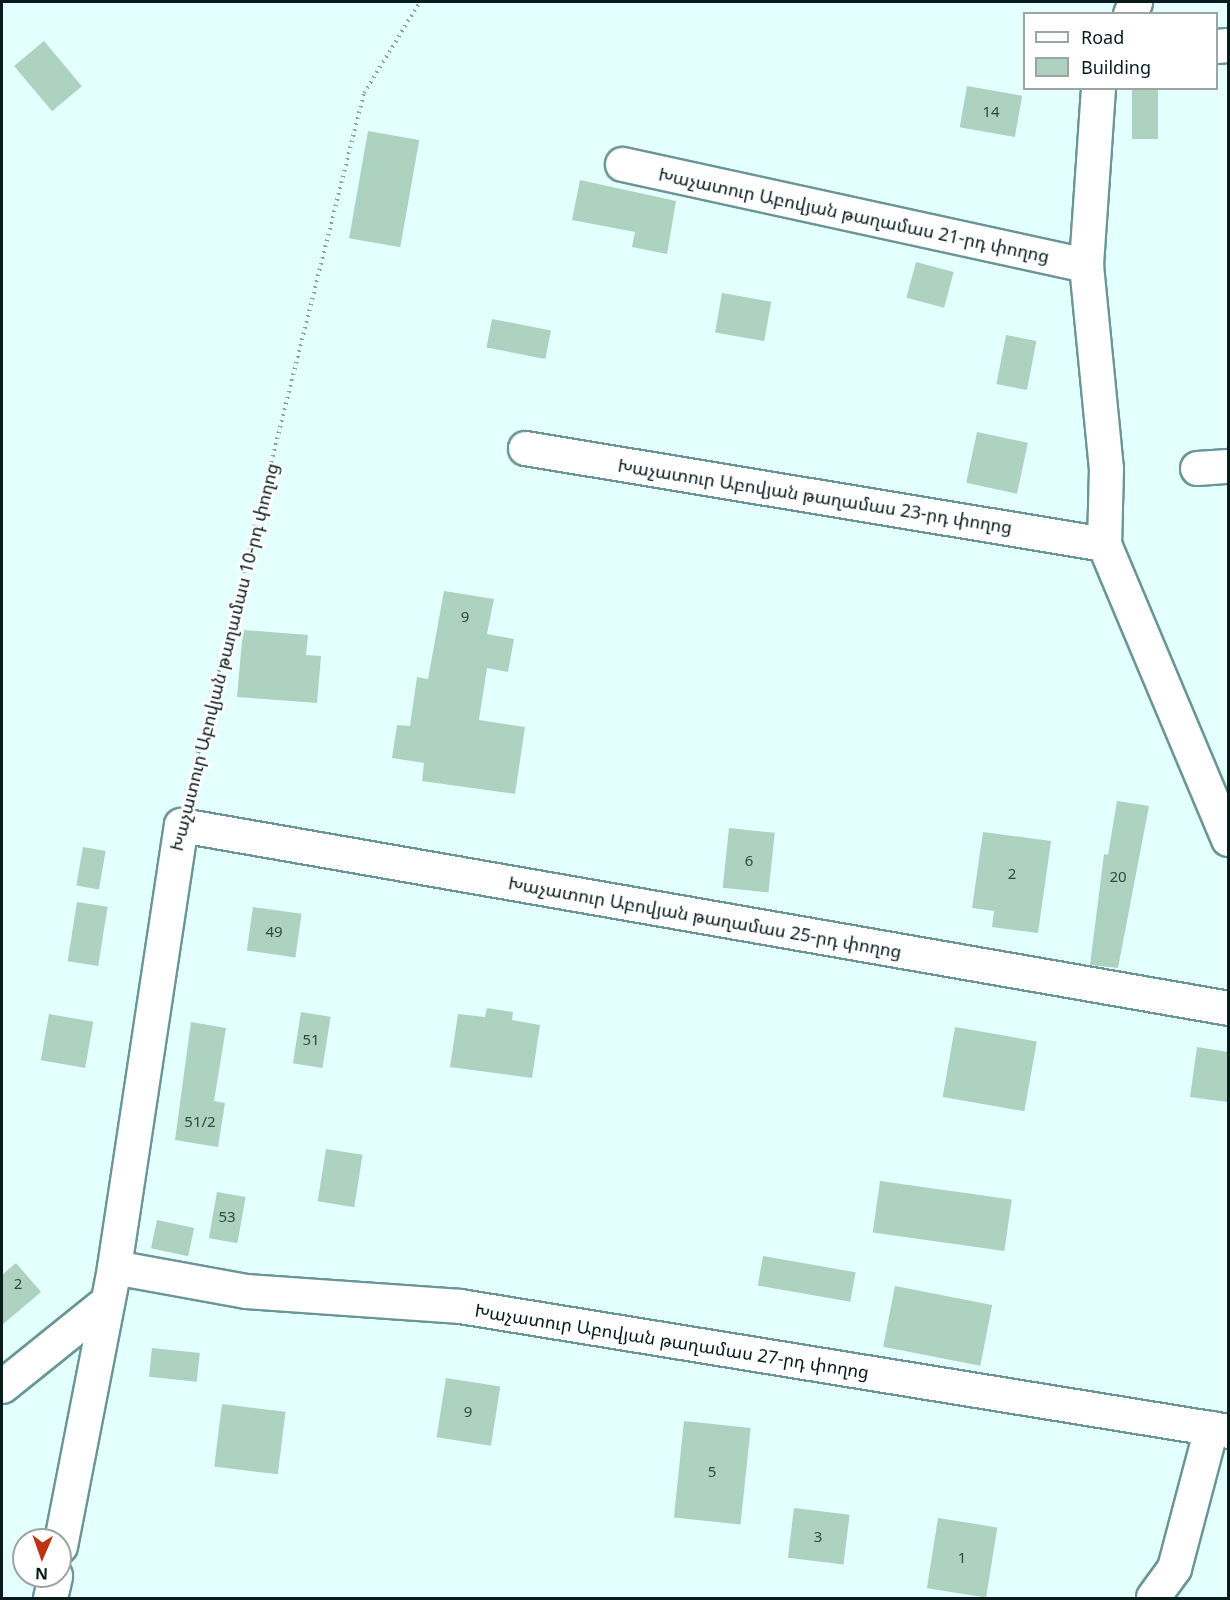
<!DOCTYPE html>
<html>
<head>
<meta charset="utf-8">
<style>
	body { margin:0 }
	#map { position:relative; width:1230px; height:1600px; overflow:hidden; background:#e3fffe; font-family:Georgia,"Noto Sans Armenian",serif }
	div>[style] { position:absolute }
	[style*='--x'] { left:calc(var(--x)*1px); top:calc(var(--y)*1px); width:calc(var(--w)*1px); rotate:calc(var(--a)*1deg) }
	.building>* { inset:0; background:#add2bf; transform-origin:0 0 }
	.path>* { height:4px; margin-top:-2px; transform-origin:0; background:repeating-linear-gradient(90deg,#88a0a0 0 1.5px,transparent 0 6px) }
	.roads { filter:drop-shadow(2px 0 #6b9696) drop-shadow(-2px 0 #6b9696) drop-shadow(0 2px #6b9696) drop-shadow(0 -2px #6b9696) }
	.minor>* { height:33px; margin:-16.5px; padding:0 16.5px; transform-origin:16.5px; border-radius:16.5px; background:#fff }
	span { translate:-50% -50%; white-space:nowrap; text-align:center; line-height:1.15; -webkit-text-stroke:5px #fff; paint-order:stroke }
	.number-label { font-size:15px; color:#324944 }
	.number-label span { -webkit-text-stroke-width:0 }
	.street-label { font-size:18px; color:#091b1b }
	.frame { position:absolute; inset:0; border:3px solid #091b1b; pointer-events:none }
	.legend { position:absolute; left:1023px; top:12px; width:195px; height:78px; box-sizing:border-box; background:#fff; border:2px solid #9da4a4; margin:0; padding:8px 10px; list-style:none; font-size:18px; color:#091b1b }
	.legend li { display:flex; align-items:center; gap:12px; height:30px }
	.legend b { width:30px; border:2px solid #9da4a4 }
	.north { position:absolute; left:12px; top:1528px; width:60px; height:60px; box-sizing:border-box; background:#fff; border:2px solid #9da4a4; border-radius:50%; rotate:182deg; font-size:16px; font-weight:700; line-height:24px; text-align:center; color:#091b1b }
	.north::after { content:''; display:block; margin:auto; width:21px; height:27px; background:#bd3313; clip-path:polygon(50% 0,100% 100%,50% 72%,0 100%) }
</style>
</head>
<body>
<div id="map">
	<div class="building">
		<i style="left:44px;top:41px;width:59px;height:39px;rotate:50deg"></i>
		<i style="left:967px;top:86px;width:56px;height:42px;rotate:10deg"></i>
		<i style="left:1132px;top:88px;width:26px;height:51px"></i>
		<i style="left:368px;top:131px;width:52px;height:109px;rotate:10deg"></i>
		<i style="clip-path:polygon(580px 180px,676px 201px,667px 254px,632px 247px,635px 232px,572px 220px)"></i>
		<i style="left:916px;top:262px;width:39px;height:37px;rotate:15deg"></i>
		<i style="left:722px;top:293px;width:50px;height:40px;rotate:10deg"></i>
		<i style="left:492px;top:319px;width:60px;height:29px;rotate:11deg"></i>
		<i style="left:1006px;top:335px;width:31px;height:50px;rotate:11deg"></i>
		<i style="left:977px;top:432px;width:52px;height:52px;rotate:12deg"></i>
		<i style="clip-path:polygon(444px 591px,494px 599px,487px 634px,514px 639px,508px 672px,487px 668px,479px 720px,525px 727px,515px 794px,422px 781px,424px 763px,392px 758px,397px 725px,410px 726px,417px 677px,428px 679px)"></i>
		<i style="clip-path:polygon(243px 630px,308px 635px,306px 655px,321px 656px,317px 703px,237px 697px)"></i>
		<i style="clip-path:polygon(1117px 801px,1149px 806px,1118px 968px,1090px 965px,1104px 854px,1108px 855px)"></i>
		<i style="left:729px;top:828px;width:46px;height:60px;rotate:6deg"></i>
		<i style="clip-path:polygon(983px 832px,1051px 841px,1038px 933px,992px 927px,994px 911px,972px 908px)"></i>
		<i style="left:83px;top:847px;width:23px;height:39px;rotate:10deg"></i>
		<i style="left:77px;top:902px;width:31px;height:60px;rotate:9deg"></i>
		<i style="left:253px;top:907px;width:49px;height:44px;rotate:8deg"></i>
		<i style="clip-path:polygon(487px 1008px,513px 1012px,512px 1020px,540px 1025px,532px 1078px,450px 1067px,458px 1014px,485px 1017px)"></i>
		<i style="left:301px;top:1012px;width:30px;height:52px;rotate:9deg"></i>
		<i style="left:49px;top:1014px;width:45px;height:47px;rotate:10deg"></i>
		<i style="clip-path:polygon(191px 1022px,226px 1028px,214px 1101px,225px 1103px,218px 1147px,175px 1140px)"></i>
		<i style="left:955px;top:1027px;width:83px;height:71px;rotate:10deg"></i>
		<i style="clip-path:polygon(1197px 1047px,1228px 1052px,1228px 1102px,1190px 1097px)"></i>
		<i style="left:326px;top:1149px;width:37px;height:53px;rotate:9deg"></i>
		<i style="left:880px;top:1181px;width:133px;height:52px;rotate:8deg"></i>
		<i style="left:217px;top:1192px;width:29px;height:47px;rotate:10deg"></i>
		<i style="left:157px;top:1220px;width:38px;height:29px;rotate:12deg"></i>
		<i style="left:763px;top:1256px;width:94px;height:30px;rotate:10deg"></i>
		<i style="clip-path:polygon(16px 1263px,41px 1292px,2px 1325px,2px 1275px)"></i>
		<i style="left:895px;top:1286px;width:99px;height:62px;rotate:11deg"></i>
		<i style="left:152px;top:1348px;width:48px;height:29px;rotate:6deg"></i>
		<i style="left:446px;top:1378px;width:55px;height:60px;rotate:9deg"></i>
		<i style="left:222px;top:1404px;width:64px;height:63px;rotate:7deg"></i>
		<i style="left:684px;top:1421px;width:67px;height:97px;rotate:6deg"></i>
		<i style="left:794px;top:1508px;width:56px;height:50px;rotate:7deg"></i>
		<i style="left:938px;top:1518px;width:60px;height:71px;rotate:9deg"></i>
	</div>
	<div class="path">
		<i style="--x:188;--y:794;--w:723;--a:-75.91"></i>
		<i style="--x:364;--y:93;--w:107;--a:-58.4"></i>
	</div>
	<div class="roads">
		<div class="minor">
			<i style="--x:1130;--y:14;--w:13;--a:-67"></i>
			<i style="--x:1216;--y:46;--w:12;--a:-5"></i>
			<i style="--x:1098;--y:88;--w:177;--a:93.9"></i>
			<i style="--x:1086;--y:265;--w:204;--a:84.4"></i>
			<i style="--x:1106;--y:468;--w:76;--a:91.5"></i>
			<i style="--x:1104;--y:544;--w:320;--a:67.2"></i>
			<i style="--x:622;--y:164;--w:475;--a:12.3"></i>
			<i style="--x:525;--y:448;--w:587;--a:9.41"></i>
			<i style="--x:1197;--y:468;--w:31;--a:-4"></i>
			<i style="--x:114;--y:1267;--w:134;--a:10.3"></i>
			<i style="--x:246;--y:1291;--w:215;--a:4"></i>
			<i style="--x:460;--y:1306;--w:778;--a:9.24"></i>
			<i style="--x:2;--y:1386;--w:131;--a:-38.8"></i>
			<i style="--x:60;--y:1546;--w:284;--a:-79"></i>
			<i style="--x:114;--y:1267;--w:447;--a:-81.4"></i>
			<i style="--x:181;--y:825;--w:1063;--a:9.91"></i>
			<i style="--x:1153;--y:1597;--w:36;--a:-54"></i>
			<i style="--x:1174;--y:1568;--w:145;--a:-75.2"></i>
			<i style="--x:50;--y:1598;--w:23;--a:-77"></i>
		</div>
	</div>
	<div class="number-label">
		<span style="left:991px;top:112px">14</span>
		<span style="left:465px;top:617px">9</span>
		<span style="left:749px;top:861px">6</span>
		<span style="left:1012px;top:874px">2</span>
		<span style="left:1118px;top:877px">20</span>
		<span style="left:274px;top:932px">49</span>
		<span style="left:311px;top:1040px">51</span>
		<span style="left:200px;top:1122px">51/2</span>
		<span style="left:227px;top:1217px">53</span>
		<span style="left:18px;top:1284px">2</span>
		<span style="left:468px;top:1412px">9</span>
		<span style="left:712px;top:1472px">5</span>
		<span style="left:818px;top:1537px">3</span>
		<span style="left:962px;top:1558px">1</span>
	</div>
	<div class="street-label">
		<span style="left:854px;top:215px;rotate:12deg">Խաչատուր Աբովյան թաղամաս 21-րդ փողոց</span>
		<span style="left:815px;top:496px;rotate:9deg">Խաչատուր Աբովյան թաղամաս 23-րդ փողոց</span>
		<span style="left:224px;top:657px;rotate:-76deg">Խաչատուր Աբովյան թաղամաս 10-րդ փողոց</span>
		<span style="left:705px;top:917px;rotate:10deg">Խաչատուր Աբովյան թաղամաս 25-րդ փողոց</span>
		<span style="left:672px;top:1341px;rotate:9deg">Խաչատուր Աբովյան թաղամաս 27-րդ փողոց</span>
	</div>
	<div class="frame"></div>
	<ul class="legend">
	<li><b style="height:8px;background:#fff"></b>Road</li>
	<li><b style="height:16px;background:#add2bf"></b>Building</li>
	</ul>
	<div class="north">N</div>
</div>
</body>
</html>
